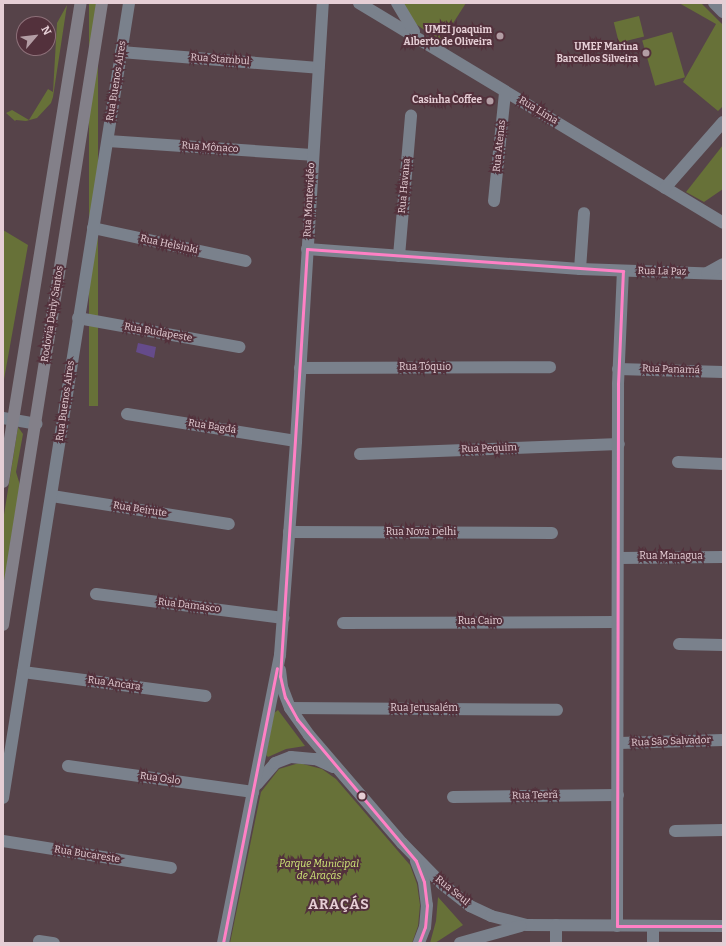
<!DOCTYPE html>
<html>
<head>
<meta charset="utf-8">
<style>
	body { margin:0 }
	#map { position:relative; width:726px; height:946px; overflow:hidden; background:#564349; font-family:Bitter,serif }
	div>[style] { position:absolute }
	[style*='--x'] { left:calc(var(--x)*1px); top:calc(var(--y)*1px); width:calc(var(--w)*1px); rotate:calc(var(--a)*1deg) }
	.green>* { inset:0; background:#677138; transform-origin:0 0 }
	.water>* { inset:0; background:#654b8b }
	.minor>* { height:12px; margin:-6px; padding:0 6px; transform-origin:6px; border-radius:6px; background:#7a818c }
	.major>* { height:12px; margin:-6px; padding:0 6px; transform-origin:6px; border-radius:6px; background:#838089 }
	.bus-1>* { height:3px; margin:-1.5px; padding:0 1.5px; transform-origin:1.5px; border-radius:1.5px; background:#ff80c5 }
	.dots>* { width:11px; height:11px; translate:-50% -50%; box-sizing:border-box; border:2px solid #53313c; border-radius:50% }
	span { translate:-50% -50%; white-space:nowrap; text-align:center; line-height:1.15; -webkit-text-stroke:4px #53313c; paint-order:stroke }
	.poi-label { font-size:10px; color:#e5ced5; font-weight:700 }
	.right { translate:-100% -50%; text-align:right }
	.street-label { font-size:10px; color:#e5ced5 }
	.park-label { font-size:10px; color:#d1e978; font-style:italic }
	.district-label { font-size:14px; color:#e5ced5; font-weight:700; letter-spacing:1px }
	.frame { position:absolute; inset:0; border:4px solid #e5ced5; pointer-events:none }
	.north { position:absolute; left:16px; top:16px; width:40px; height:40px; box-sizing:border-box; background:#53313c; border:1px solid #8d7079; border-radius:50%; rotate:62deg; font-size:11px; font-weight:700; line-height:16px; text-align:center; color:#e5ced5 }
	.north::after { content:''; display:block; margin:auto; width:14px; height:18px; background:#b39da4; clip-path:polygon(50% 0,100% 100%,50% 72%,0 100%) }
</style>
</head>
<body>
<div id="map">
	<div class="green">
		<i style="left:89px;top:3px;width:9px;height:403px"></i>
		<i style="clip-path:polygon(402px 3px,466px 3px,441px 42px,416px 24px)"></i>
		<i style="clip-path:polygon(679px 3px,701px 3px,723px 25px,723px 106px,718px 111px,683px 82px,716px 24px)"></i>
		<i style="clip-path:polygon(67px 5px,53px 97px,51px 103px,37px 118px,26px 121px,16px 120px,15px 121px,6px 113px,12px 110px,29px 120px,48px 89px,53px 92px,57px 23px)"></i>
		<i style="left:639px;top:16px;width:21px;height:26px;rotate:76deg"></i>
		<i style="left:672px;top:32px;width:47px;height:31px;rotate:74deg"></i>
		<i style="clip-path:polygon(723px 145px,723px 189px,704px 202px,686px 192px)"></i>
		<i style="clip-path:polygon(3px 230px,28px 245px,3px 385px)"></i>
		<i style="clip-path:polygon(18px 427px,23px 434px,16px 472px,20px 485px,3px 590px,3px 521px)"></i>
		<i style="clip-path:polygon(278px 710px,305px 746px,286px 749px,268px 757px,266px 755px,274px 713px)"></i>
		<i style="clip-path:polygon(299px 763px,322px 769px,336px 779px,410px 865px,417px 884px,420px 905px,418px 926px,412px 943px,230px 943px,261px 792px,279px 769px)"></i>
		<i style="clip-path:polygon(438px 897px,463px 925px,435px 943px,430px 943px,436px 921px)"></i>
	</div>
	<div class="water">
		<i style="clip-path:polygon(138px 343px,156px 347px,154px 358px,136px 352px)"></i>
	</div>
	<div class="minor">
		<i style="--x:359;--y:3;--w:425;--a:31.1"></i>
		<i style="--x:397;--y:3;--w:33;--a:59"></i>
		<i style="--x:714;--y:3;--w:13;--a:45"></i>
		<i style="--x:121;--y:52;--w:198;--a:4.6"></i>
		<i style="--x:108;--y:141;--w:204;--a:3.9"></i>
		<i style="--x:665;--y:188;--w:88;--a:-48.7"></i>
		<i style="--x:494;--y:201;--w:110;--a:-84.2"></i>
		<i style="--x:93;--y:228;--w:156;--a:12.2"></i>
		<i style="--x:307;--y:249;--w:274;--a:4.2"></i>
		<i style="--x:580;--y:269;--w:143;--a:2"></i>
		<i style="--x:399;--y:256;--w:141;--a:-85.1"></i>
		<i style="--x:580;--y:269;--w:56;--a:-85.9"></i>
		<i style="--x:707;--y:273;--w:18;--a:-29"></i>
		<i style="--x:78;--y:318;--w:164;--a:10.2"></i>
		<i style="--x:300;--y:368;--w:250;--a:-0.2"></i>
		<i style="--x:618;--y:369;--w:105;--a:1.6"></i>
		<i style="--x:127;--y:414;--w:171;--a:9.1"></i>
		<i style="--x:3;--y:418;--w:34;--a:10"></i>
		<i style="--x:360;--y:454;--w:259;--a:-2.2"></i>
		<i style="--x:678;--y:462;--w:45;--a:2.5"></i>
		<i style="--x:52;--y:496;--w:179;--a:9"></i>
		<i style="--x:289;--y:532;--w:263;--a:0.2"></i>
		<i style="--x:619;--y:558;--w:104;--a:-0.6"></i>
		<i style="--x:96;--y:594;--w:189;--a:7.3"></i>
		<i style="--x:343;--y:623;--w:274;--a:-0.2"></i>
		<i style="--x:679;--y:644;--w:44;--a:1.3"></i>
		<i style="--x:280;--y:670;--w:17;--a:83"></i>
		<i style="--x:282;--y:687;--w:22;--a:69"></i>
		<i style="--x:290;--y:708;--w:33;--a:55"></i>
		<i style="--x:309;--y:735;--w:143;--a:49.3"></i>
		<i style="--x:402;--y:843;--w:57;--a:45.7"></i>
		<i style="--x:442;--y:884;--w:36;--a:38"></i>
		<i style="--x:470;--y:906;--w:23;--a:25"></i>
		<i style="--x:491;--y:916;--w:36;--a:14"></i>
		<i style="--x:526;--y:925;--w:197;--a:0.3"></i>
		<i style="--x:23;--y:672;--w:184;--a:7.5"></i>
		<i style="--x:290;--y:708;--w:267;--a:0.4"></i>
		<i style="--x:619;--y:743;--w:104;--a:-1.7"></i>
		<i style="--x:68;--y:766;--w:187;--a:8"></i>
		<i style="--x:257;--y:784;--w:28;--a:-49"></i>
		<i style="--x:275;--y:763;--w:17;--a:-21"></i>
		<i style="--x:291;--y:757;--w:25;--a:5"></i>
		<i style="--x:316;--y:759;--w:19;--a:25"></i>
		<i style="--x:453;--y:797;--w:165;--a:-0.7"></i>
		<i style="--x:3;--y:798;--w:805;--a:-80.99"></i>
		<i style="--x:675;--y:831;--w:48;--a:-1.2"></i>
		<i style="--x:3;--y:841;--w:170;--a:9.1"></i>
		<i style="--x:416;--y:861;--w:22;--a:69"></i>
		<i style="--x:424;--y:882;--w:23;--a:83"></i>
		<i style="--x:427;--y:905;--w:22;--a:95"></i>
		<i style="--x:425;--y:927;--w:17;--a:111"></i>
		<i style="--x:556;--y:925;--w:18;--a:90"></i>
		<i style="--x:617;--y:926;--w:542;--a:-89.89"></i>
		<i style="--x:618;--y:384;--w:113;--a:-87.5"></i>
		<i style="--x:39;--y:941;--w:15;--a:8"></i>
		<i style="--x:223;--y:943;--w:294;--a:-78.8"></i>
		<i style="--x:280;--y:655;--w:215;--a:-85.7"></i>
		<i style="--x:296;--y:441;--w:439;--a:-86.5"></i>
		<i style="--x:460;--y:943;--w:63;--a:-15.6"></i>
		<i style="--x:653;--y:943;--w:16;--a:-90"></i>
	</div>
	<div class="major">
		<i style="--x:3;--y:482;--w:485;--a:-80.8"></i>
		<i style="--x:3;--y:625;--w:630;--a:-80.96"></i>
	</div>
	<div class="bus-1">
		<i style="--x:307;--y:249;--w:428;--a:93.6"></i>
		<i style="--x:280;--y:676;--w:22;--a:77"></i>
		<i style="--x:285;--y:697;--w:25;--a:61"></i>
		<i style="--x:297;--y:719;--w:185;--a:50"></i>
		<i style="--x:416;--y:861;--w:22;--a:69"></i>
		<i style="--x:424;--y:882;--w:23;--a:83"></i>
		<i style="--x:427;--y:905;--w:22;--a:95"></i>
		<i style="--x:425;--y:927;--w:17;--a:111"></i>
		<i style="--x:307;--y:249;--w:317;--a:4"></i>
		<i style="--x:617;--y:926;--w:542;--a:-89.89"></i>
		<i style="--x:618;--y:384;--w:113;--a:-87.5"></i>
		<i style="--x:617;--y:926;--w:106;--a:0"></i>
		<i style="--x:223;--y:943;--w:280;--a:-78.9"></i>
	</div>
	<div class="dots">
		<i style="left:500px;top:36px;background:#b39da4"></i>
		<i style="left:646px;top:53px;background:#b39da4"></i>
		<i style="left:490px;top:101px;background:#b39da4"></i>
		<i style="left:362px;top:796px;background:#e5ced5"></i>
	</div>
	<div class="poi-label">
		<span class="right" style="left:492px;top:36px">UMEI Joaquim<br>Alberto de Oliveira</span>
		<span class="right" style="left:638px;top:53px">UMEF Marina<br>Barcellos Silveira</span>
		<span class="right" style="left:482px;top:101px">Casinha Coffee</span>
	</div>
	<div class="street-label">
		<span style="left:220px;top:60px;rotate:4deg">Rua Stambul</span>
		<span style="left:117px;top:81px;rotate:-81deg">Rua Buenos Aires</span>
		<span style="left:538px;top:111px;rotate:31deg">Rua Lima</span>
		<span style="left:500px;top:146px;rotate:-84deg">Rua Atenas</span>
		<span style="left:210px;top:148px;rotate:4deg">Rua Mônaco</span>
		<span style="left:405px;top:186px;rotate:-85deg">Rua Havana</span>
		<span style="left:310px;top:200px;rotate:-87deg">Rua Montevidéo</span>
		<span style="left:169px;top:245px;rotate:12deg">Rua Helsinki</span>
		<span style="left:662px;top:272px;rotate:1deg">Rua La Paz</span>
		<span style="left:53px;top:314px;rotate:-81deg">Rodovia Darly Santos</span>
		<span style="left:158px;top:333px;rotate:10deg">Rua Budapeste</span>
		<span style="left:425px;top:368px">Rua Tóquio</span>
		<span style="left:671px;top:370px;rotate:2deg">Rua Panamá</span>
		<span style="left:66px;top:401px;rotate:-82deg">Rua Buenos Aires</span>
		<span style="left:212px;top:427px;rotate:9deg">Rua Bagdá</span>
		<span style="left:489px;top:449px;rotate:-2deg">Rua Pequim</span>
		<span style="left:140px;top:510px;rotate:9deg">Rua Beirute</span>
		<span style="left:421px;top:533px">Rua Nova Delhi</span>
		<span style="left:671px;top:557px">Rua Managua</span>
		<span style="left:189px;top:606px;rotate:7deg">Rua Damasco</span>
		<span style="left:480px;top:622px">Rua Cairo</span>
		<span style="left:114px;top:684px;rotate:8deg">Rua Ancara</span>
		<span style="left:424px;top:709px">Rua Jerusalém</span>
		<span style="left:671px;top:742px;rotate:-2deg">Rua São Salvador</span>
		<span style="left:160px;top:779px;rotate:8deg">Rua Oslo</span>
		<span style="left:535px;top:796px;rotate:-1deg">Rua Teerã</span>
		<span style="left:87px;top:855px;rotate:9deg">Rua Bucareste</span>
		<span style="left:452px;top:891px;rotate:39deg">Rua Seul</span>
	</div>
	<div class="park-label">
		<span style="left:319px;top:870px">Parque Municipal<br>de Araçás</span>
	</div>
	<div class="district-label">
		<span style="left:339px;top:905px">ARAÇÁS</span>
	</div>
	<div class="frame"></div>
	<div class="north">N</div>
</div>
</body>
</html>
